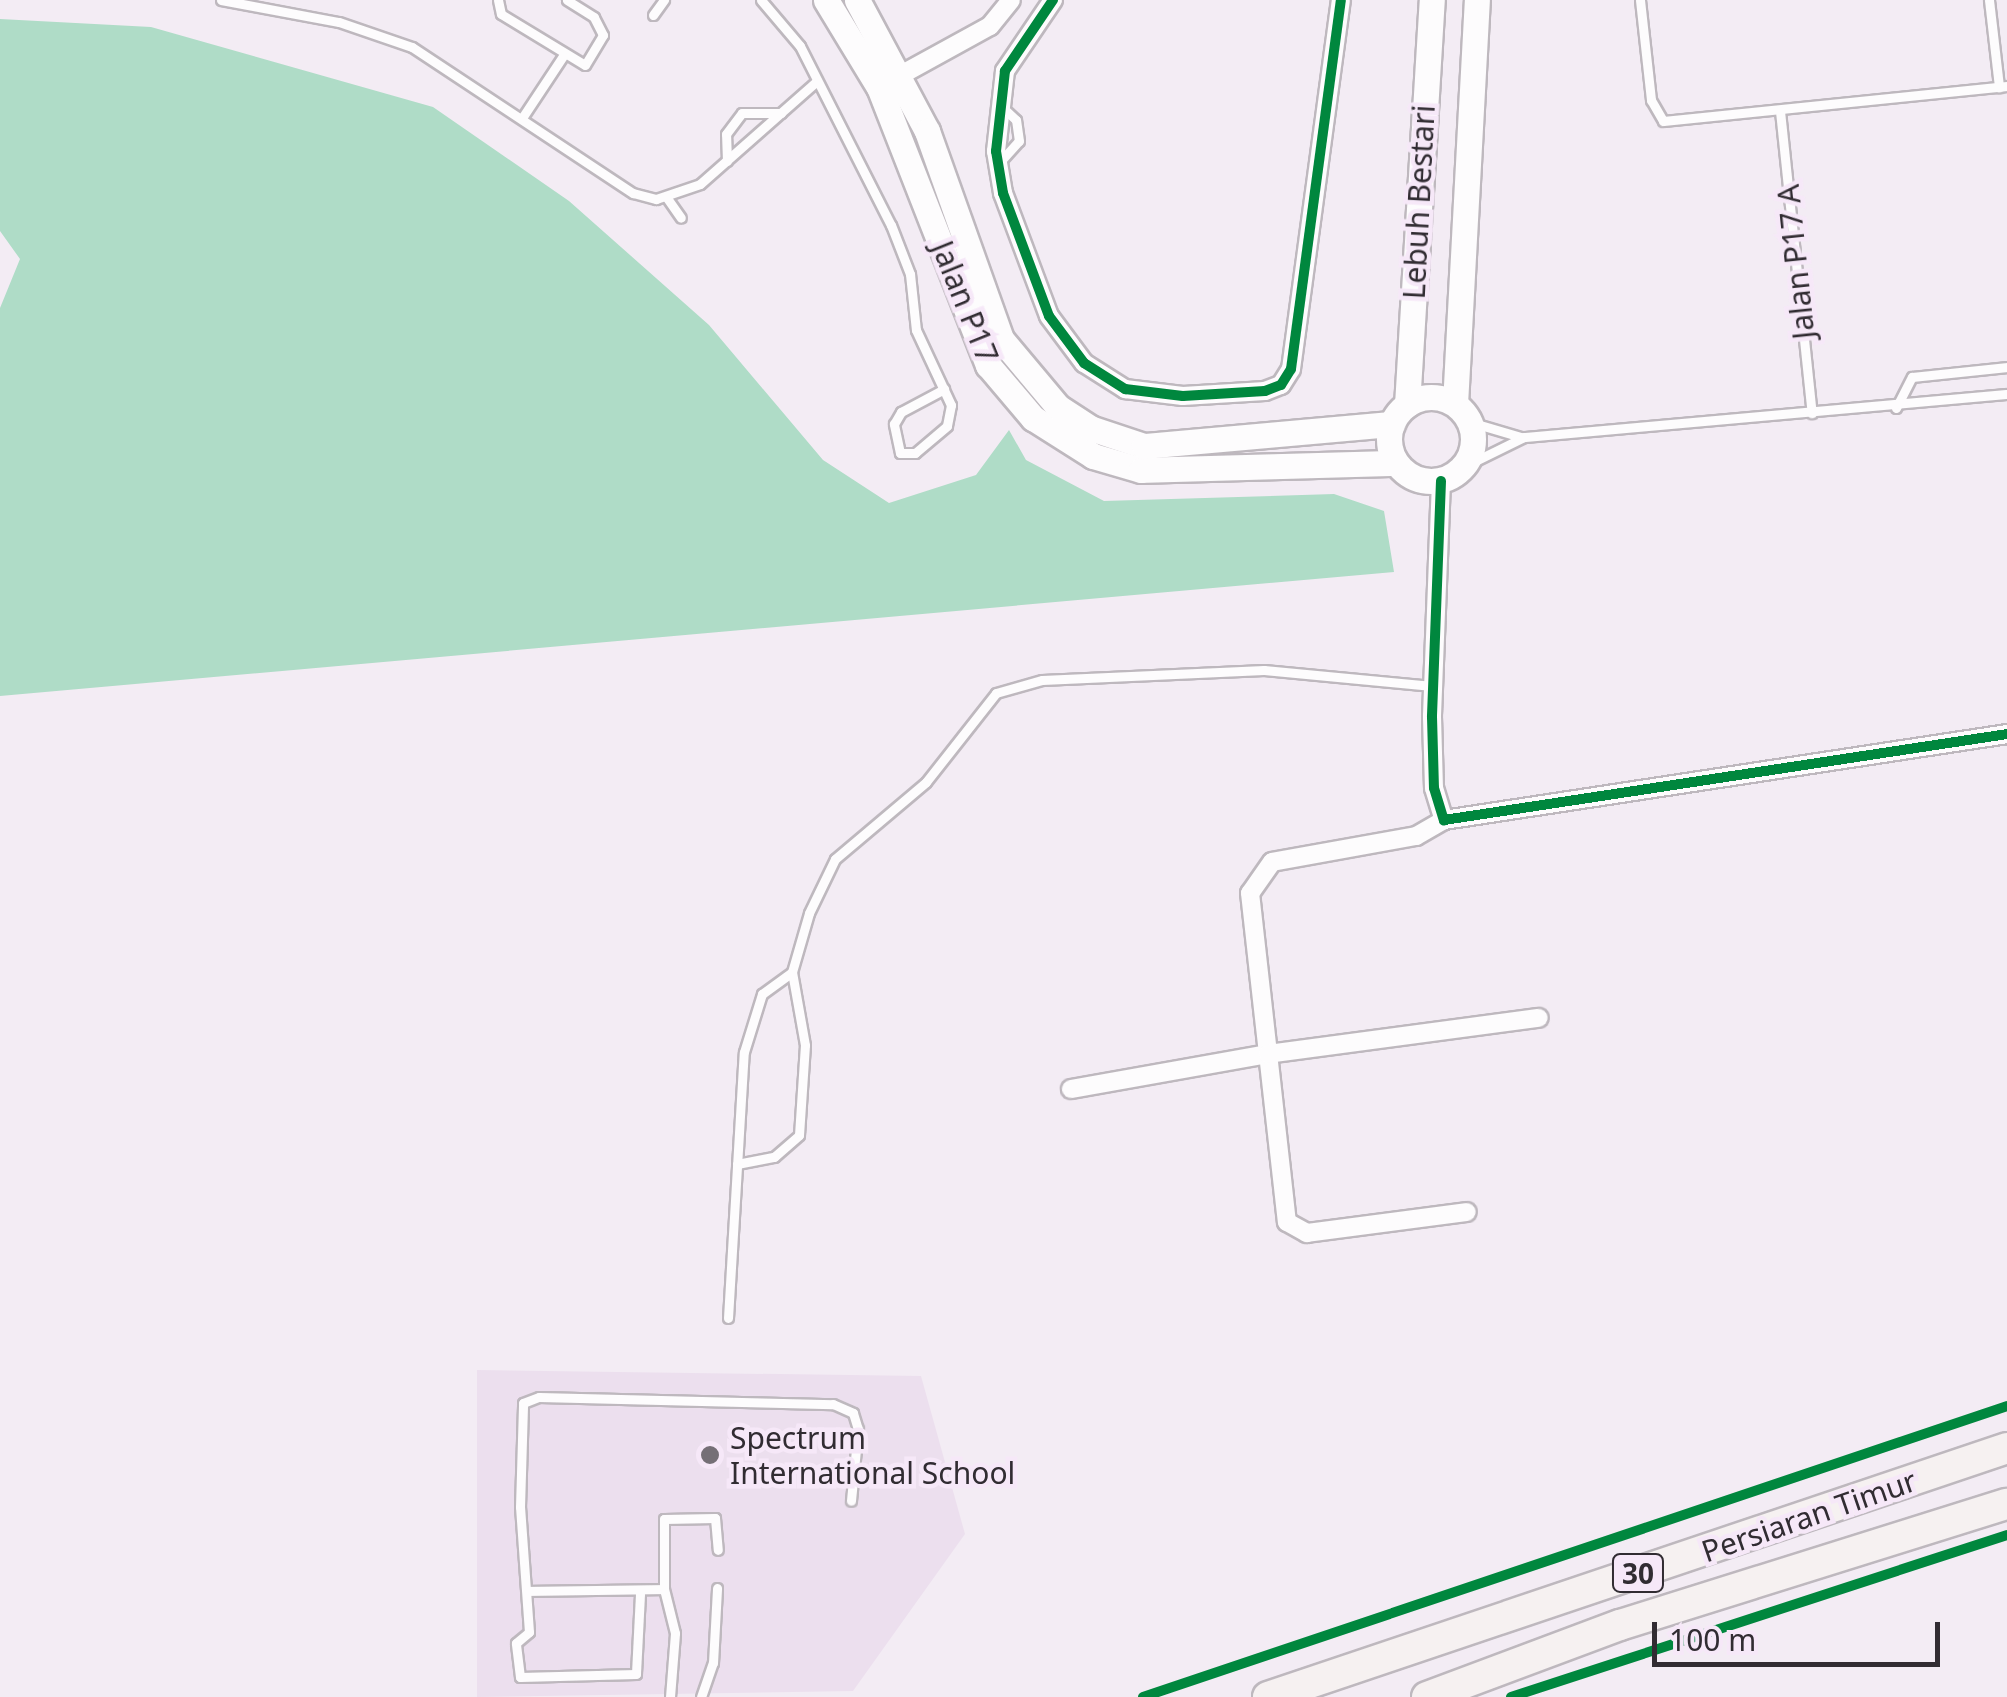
<!DOCTYPE html>
<html>
<head>
<meta charset="utf-8">
<style>
	body { margin:0 }
	#map { position:relative; width:2007px; height:1697px; overflow:hidden; background:#f3ecf4; font-family:"Noto Sans",sans-serif }
	div>[style] { position:absolute }
	[style*='--x'] { left:calc(var(--x)*1px); top:calc(var(--y)*1px); width:calc(var(--w)*1px); rotate:calc(var(--a)*1deg) }
	.built>* { inset:0; background:#ecdfee }
	.forest>* { inset:0; background:#afdcc7 }
	.roads { filter:drop-shadow(2px 0 #beb8be) drop-shadow(-2px 0 #beb8be) drop-shadow(0 2px #beb8be) drop-shadow(0 -2px #beb8be) }
	.lane>* { height:9px; margin:-4.5px; padding:0 4.5px; transform-origin:4.5px; border-radius:4.5px; background:#fdfcfd }
	.street>* { height:18px; margin:-9px; padding:0 9px; transform-origin:9px; border-radius:9px; background:#fdfcfd }
	.secondary>* { height:25px; margin:-12.5px; padding:0 12.5px; transform-origin:12.5px; border-radius:12.5px; background:#fdfcfd }
	.secondary>.ring { margin:-12.5px; padding:0; box-sizing:content-box; background:none; border:25px solid #fdfcfd; border-radius:50% }
	.primary>* { height:30px; margin:-15px; padding:0 15px; transform-origin:15px; border-radius:15px; background:#f6f1f1 }
	.cycleway>* { height:10px; margin:-5px; padding:0 5px; transform-origin:5px; border-radius:5px; background:#00873e }
	.dots>* { width:28px; height:28px; translate:-50% -50%; box-sizing:border-box; border:5px solid #f6e8f8; border-radius:50% }
	span { translate:-50% -50%; white-space:nowrap; text-align:center; line-height:1.15; -webkit-text-stroke:9px #f6e8f8; paint-order:stroke }
	.shield-label span { padding:2px 8px; background:#f6e8f8; border:2px solid; border-radius:8px; -webkit-text-stroke-width:0 }
	.shield-label { font-size:28px; color:#312c32; font-weight:700 }
	.street-label { font-size:30px; color:#312c32 }
	.poi-label { font-size:30px; color:#312c32 }
	.left { translate:0 -50%; text-align:left }
	.scale { position:absolute; left:1652px; top:1622px; width:288px; height:45px; box-sizing:border-box; border:5px solid #312c32; border-top:0; padding-left:12px; font-size:30px; line-height:35px; white-space:nowrap; color:#312c32; -webkit-text-stroke:8px #f6e8f8; paint-order:stroke }
</style>
</head>
<body>
<div id="map">
	<div class="built">
		<i style="clip-path:polygon(477px 1370px,921px 1376px,965px 1534px,853px 1691px,477px 1697px)"></i>
	</div>
	<div class="forest">
		<i style="clip-path:polygon(0 19px,151px 27px,433px 107px,569px 201px,709px 325px,823px 460px,889px 503px,976px 475px,1009px 430px,1026px 460px,1104px 501px,1334px 494px,1384px 511px,1394px 572px,0 696px,0 308px,20px 259px,0 231px)"></i>
	</div>
	<div class="roads">
		<div class="lane">
			<i style="--x:221;--y:0;--w:120;--a:10.6"></i>
			<i style="--x:339;--y:22;--w:77;--a:18.9"></i>
			<i style="--x:412;--y:47;--w:265;--a:33.5"></i>
			<i style="--x:633;--y:193;--w:24;--a:15"></i>
			<i style="--x:656;--y:199;--w:46;--a:-18.8"></i>
			<i style="--x:700;--y:184;--w:156;--a:-41.4"></i>
			<i style="--x:498;--y:0;--w:14;--a:78"></i>
			<i style="--x:501;--y:14;--w:98;--a:31.3"></i>
			<i style="--x:585;--y:65;--w:35;--a:-59"></i>
			<i style="--x:603;--y:35;--w:20;--a:-117"></i>
			<i style="--x:594;--y:17;--w:32;--a:-148"></i>
			<i style="--x:761;--y:0;--w:60;--a:49.7"></i>
			<i style="--x:800;--y:46;--w:201;--a:63.1"></i>
			<i style="--x:891;--y:225;--w:53;--a:68.8"></i>
			<i style="--x:910;--y:274;--w:56;--a:83.9"></i>
			<i style="--x:916;--y:330;--w:83;--a:65"></i>
			<i style="--x:951;--y:405;--w:21;--a:101"></i>
			<i style="--x:947;--y:426;--w:42;--a:139.8"></i>
			<i style="--x:915;--y:453;--w:15;--a:180"></i>
			<i style="--x:900;--y:453;--w:30;--a:-102"></i>
			<i style="--x:894;--y:424;--w:14;--a:-60"></i>
			<i style="--x:901;--y:412;--w:49;--a:-28.1"></i>
			<i style="--x:1640;--y:0;--w:101;--a:83.7"></i>
			<i style="--x:1651;--y:100;--w:24;--a:60"></i>
			<i style="--x:1663;--y:121;--w:346;--a:-5.8"></i>
			<i style="--x:1989;--y:0;--w:88;--a:83.4"></i>
			<i style="--x:653;--y:15;--w:19;--a:-54"></i>
			<i style="--x:1780;--y:111;--w:304;--a:84"></i>
			<i style="--x:522;--y:118;--w:74;--a:-56.5"></i>
			<i style="--x:727;--y:161;--w:27;--a:-92"></i>
			<i style="--x:726;--y:134;--w:26;--a:-53"></i>
			<i style="--x:742;--y:113;--w:39;--a:0"></i>
			<i style="--x:998;--y:164;--w:31;--a:-48"></i>
			<i style="--x:1019;--y:141;--w:21;--a:-98"></i>
			<i style="--x:1016;--y:120;--w:19;--a:-137"></i>
			<i style="--x:667;--y:198;--w:24;--a:55"></i>
			<i style="--x:1896;--y:408;--w:35;--a:-63"></i>
			<i style="--x:1912;--y:377;--w:96;--a:-6"></i>
			<i style="--x:1470;--y:422;--w:53;--a:16.4"></i>
			<i style="--x:1463;--y:467;--w:68;--a:-26.2"></i>
			<i style="--x:1524;--y:437;--w:485;--a:-5.1"></i>
			<i style="--x:737;--y:1164;--w:38;--a:-11"></i>
			<i style="--x:774;--y:1157;--w:33;--a:-41"></i>
			<i style="--x:799;--y:1135;--w:90;--a:-86.2"></i>
			<i style="--x:805;--y:1045;--w:74;--a:-100.1"></i>
			<i style="--x:728;--y:1318;--w:266;--a:-86.6"></i>
			<i style="--x:744;--y:1052;--w:61;--a:-72.8"></i>
			<i style="--x:762;--y:994;--w:37;--a:-36"></i>
			<i style="--x:792;--y:972;--w:61;--a:-73.9"></i>
			<i style="--x:809;--y:913;--w:60;--a:-64.3"></i>
			<i style="--x:835;--y:859;--w:119;--a:-40.2"></i>
			<i style="--x:926;--y:782;--w:113;--a:-51.8"></i>
			<i style="--x:996;--y:693;--w:48;--a:-15.8"></i>
			<i style="--x:1042;--y:680;--w:222;--a:-2.6"></i>
			<i style="--x:1264;--y:670;--w:169;--a:5.4"></i>
			<i style="--x:528;--y:1591;--w:136;--a:-0.8"></i>
			<i style="--x:640;--y:1594;--w:80;--a:92.9"></i>
			<i style="--x:636;--y:1674;--w:116;--a:178.5"></i>
			<i style="--x:520;--y:1677;--w:34;--a:-97"></i>
			<i style="--x:516;--y:1643;--w:17;--a:-40"></i>
			<i style="--x:529;--y:1632;--w:125;--a:-94.1"></i>
			<i style="--x:520;--y:1507;--w:104;--a:-88.3"></i>
			<i style="--x:523;--y:1403;--w:17;--a:-21"></i>
			<i style="--x:539;--y:1397;--w:294;--a:1.4"></i>
			<i style="--x:833;--y:1404;--w:22;--a:24"></i>
			<i style="--x:853;--y:1413;--w:17;--a:73"></i>
			<i style="--x:858;--y:1429;--w:72;--a:95.6"></i>
			<i style="--x:670;--y:1697;--w:64;--a:-85.5"></i>
			<i style="--x:675;--y:1633;--w:45;--a:-104"></i>
			<i style="--x:664;--y:1589;--w:70;--a:-90"></i>
			<i style="--x:664;--y:1519;--w:51;--a:-1.1"></i>
			<i style="--x:715;--y:1518;--w:32;--a:85"></i>
			<i style="--x:701;--y:1697;--w:36;--a:-71"></i>
			<i style="--x:713;--y:1663;--w:75;--a:-86.9"></i>
		</div>
		<div class="street">
			<i style="--x:1053;--y:0;--w:86;--a:124.1"></i>
			<i style="--x:1005;--y:71;--w:81;--a:96.4"></i>
			<i style="--x:996;--y:151;--w:43;--a:80.5"></i>
			<i style="--x:1003;--y:193;--w:131;--a:69.5"></i>
			<i style="--x:1049;--y:316;--w:59;--a:53.3"></i>
			<i style="--x:1084;--y:363;--w:49;--a:32.4"></i>
			<i style="--x:1125;--y:389;--w:58;--a:6.9"></i>
			<i style="--x:1183;--y:396;--w:82;--a:-3.5"></i>
			<i style="--x:1265;--y:391;--w:17;--a:-21"></i>
			<i style="--x:1281;--y:385;--w:19;--a:-58"></i>
			<i style="--x:1291;--y:369;--w:372;--a:-82.3"></i>
			<i style="--x:888;--y:82;--w:116;--a:-28.8"></i>
			<i style="--x:990;--y:26;--w:33;--a:-51"></i>
			<i style="--x:1441;--y:481;--w:236;--a:92.2"></i>
			<i style="--x:1432;--y:717;--w:71;--a:88.4"></i>
			<i style="--x:1434;--y:788;--w:34;--a:73"></i>
			<i style="--x:1444;--y:820;--w:570;--a:-8.68"></i>
			<i style="--x:1444;--y:820;--w:32;--a:150"></i>
			<i style="--x:1416;--y:836;--w:146;--a:169.8"></i>
			<i style="--x:1272;--y:862;--w:38;--a:125"></i>
			<i style="--x:1250;--y:893;--w:331;--a:83.6"></i>
			<i style="--x:1287;--y:1222;--w:23;--a:29"></i>
			<i style="--x:1307;--y:1233;--w:161;--a:-7.5"></i>
			<i style="--x:1071;--y:1089;--w:200;--a:-10.1"></i>
			<i style="--x:1268;--y:1054;--w:273;--a:-7.6"></i>
		</div>
		<div class="secondary">
			<i style="--x:826;--y:0;--w:102;--a:58.7"></i>
			<i style="--x:879;--y:87;--w:299;--a:68.6"></i>
			<i style="--x:988;--y:365;--w:70;--a:49.7"></i>
			<i style="--x:1033;--y:418;--w:71;--a:32.3"></i>
			<i style="--x:1093;--y:456;--w:50;--a:16.3"></i>
			<i style="--x:1141;--y:470;--w:255;--a:-1.6"></i>
			<i style="--x:857;--y:0;--w:149;--a:61.9"></i>
			<i style="--x:927;--y:131;--w:221;--a:70.4"></i>
			<i style="--x:1001;--y:339;--w:89;--a:50"></i>
			<i style="--x:1058;--y:407;--w:38;--a:33"></i>
			<i style="--x:1090;--y:428;--w:57;--a:18.4"></i>
			<i style="--x:1144;--y:446;--w:249;--a:-5.1"></i>
			<i class="ring" style="left:1389px;top:397px;width:59px;height:59px"></i>
			<i style="--x:1455;--y:404;--w:405;--a:-86.9"></i>
			<i style="--x:1407;--y:405;--w:406;--a:-86.5"></i>
		</div>
		<div class="primary">
			<i style="--x:1268;--y:1697;--w:780;--a:-18.62"></i>
			<i style="--x:1427;--y:1697;--w:206;--a:-20.5"></i>
			<i style="--x:1620;--y:1625;--w:405;--a:-17.4"></i>
		</div>
	</div>
	<div class="cycleway">
		<i style="--x:1053;--y:0;--w:86;--a:124.1"></i>
		<i style="--x:1005;--y:71;--w:81;--a:96.4"></i>
		<i style="--x:996;--y:151;--w:43;--a:80.5"></i>
		<i style="--x:1003;--y:193;--w:131;--a:69.5"></i>
		<i style="--x:1049;--y:316;--w:59;--a:53.3"></i>
		<i style="--x:1084;--y:363;--w:49;--a:32.4"></i>
		<i style="--x:1125;--y:389;--w:58;--a:6.9"></i>
		<i style="--x:1183;--y:396;--w:82;--a:-3.5"></i>
		<i style="--x:1265;--y:391;--w:17;--a:-21"></i>
		<i style="--x:1281;--y:385;--w:19;--a:-58"></i>
		<i style="--x:1291;--y:369;--w:372;--a:-82.3"></i>
		<i style="--x:1441;--y:481;--w:236;--a:92.2"></i>
		<i style="--x:1432;--y:717;--w:71;--a:88.4"></i>
		<i style="--x:1434;--y:788;--w:34;--a:73"></i>
		<i style="--x:1444;--y:820;--w:570;--a:-8.68"></i>
		<i style="--x:1143;--y:1697;--w:912;--a:-18.61"></i>
		<i style="--x:1511;--y:1697;--w:522;--a:-18.09"></i>
	</div>
	<div class="dots">
		<i style="left:710px;top:1455px;background:#756f76"></i>
	</div>
	<div class="shield-label">
		<span style="left:1638px;top:1573px">30</span>
	</div>
	<div class="street-label">
		<span style="left:1419px;top:202px;rotate:-87deg">Lebuh Bestari</span>
		<span style="left:1796px;top:262px;rotate:-96deg">Jalan P17 A</span>
		<span style="left:965px;top:302px;rotate:68deg">Jalan P17</span>
		<span style="left:1809px;top:1516px;rotate:-19deg">Persiaran Timur</span>
	</div>
	<div class="poi-label">
		<span class="left" style="left:730px;top:1455px">Spectrum<br>International School</span>
	</div>
	<div class="scale">100 m</div>
</div>
</body>
</html>
